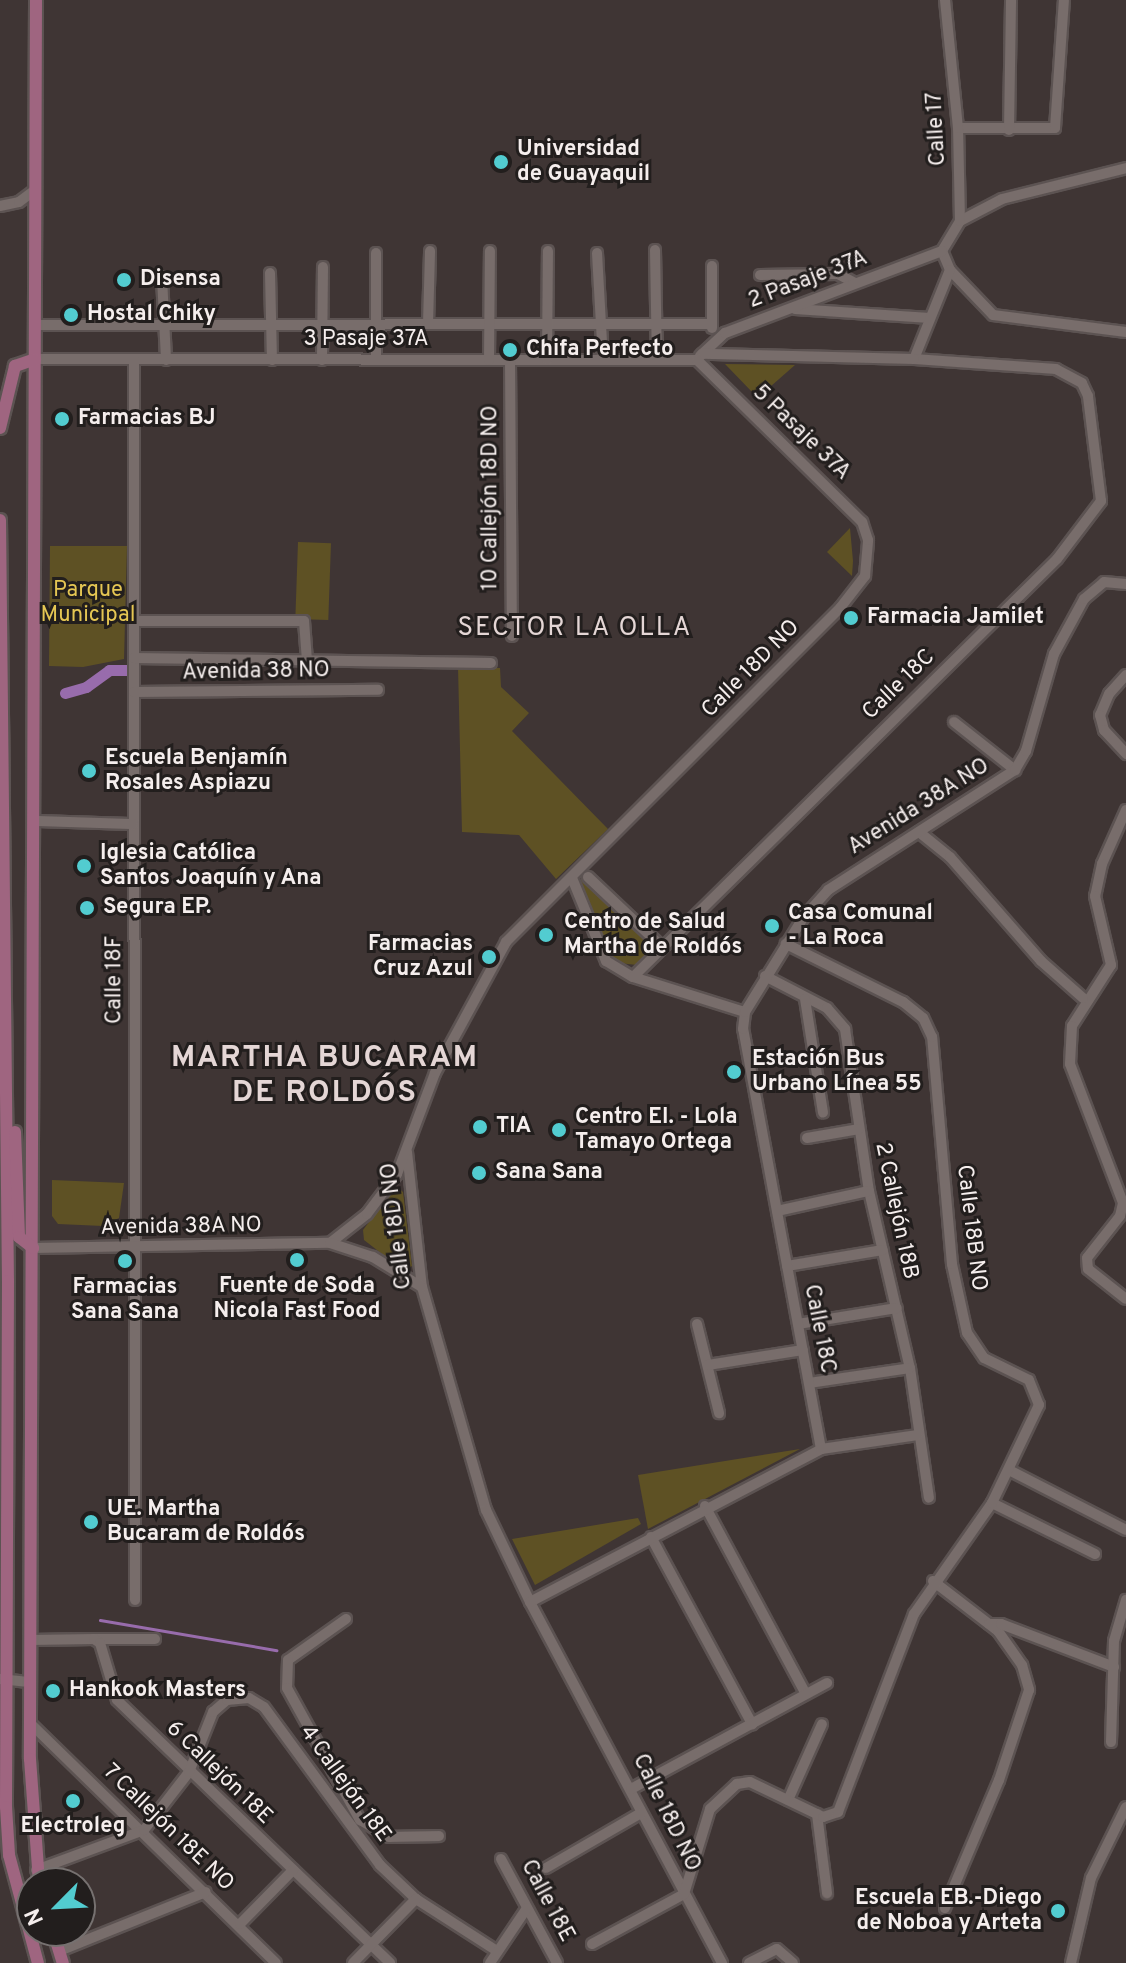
<!DOCTYPE html>
<html>
<head>
<meta charset="utf-8">
<style>
	body { margin:0 }
	#map { position:relative; width:1126px; height:1963px; overflow:hidden; background:#3f3534; font-family:Overpass,sans-serif }
	div>[style] { position:absolute }
	[style*='--x'] { left:calc(var(--x)*1px); top:calc(var(--y)*1px); width:calc(var(--w)*1px); rotate:calc(var(--a)*1deg) }
	.green>* { inset:0; background:#5e5124; transform-origin:0 0 }
	.stream>* { height:3px; margin:-1.5px; padding:0 1.5px; transform-origin:1.5px; border-radius:1.5px; background:#986cac }
	.canal>* { height:11px; margin:-5.5px; padding:0 5.5px; transform-origin:5.5px; border-radius:5.5px; background:#986cac }
	.roads { filter:drop-shadow(2px 0 #5c5352) drop-shadow(-2px 0 #5c5352) drop-shadow(0 2px #5c5352) drop-shadow(0 -2px #5c5352) }
	.minor>* { height:10px; margin:-5px; padding:0 5px; transform-origin:5px; border-radius:5px; background:#786d6b }
	.major>* { height:12px; margin:-6px; padding:0 6px; transform-origin:6px; border-radius:6px; background:#9f6580 }
	.dots>* { width:22px; height:22px; translate:-50% -50%; box-sizing:border-box; border:4px solid #221e1d; border-radius:50% }
	span { translate:-50% -50%; white-space:nowrap; text-align:center; line-height:1.15; -webkit-text-stroke:6px #221e1d; paint-order:stroke }
	.street-label { font-size:22px; color:#f5eeed }
	.poi-label { font-size:22px; color:#f5eeed; font-weight:700 }
	.left { translate:0 -50%; text-align:left }
	.right { translate:-100% -50%; text-align:right }
	.park-label { font-size:22px; color:#e5c653 }
	.quarter-label { font-size:26px; color:#e4d6d5; letter-spacing:2px }
	.district-label { font-size:30px; color:#e4d6d5; font-weight:700; letter-spacing:2px }
	.north { position:absolute; left:16px; top:1867px; width:80px; height:80px; box-sizing:border-box; background:#221e1d; border:2px solid #767170; border-radius:50%; rotate:246deg; font-size:22px; font-weight:700; line-height:32px; text-align:center; color:#f5eeed }
	.north::after { content:''; display:block; margin:auto; width:28px; height:36px; background:#52ccd0; clip-path:polygon(50% 0,100% 100%,50% 72%,0 100%) }
</style>
</head>
<body>
<div id="map">
	<div class="green">
		<i style="clip-path:polygon(725px 364px,795px 365px,762px 394px,757px 390px,753px 393px)"></i>
		<i style="clip-path:polygon(850px 528px,853px 561px,852px 576px,827px 552px)"></i>
		<i style="left:298px;top:542px;width:33px;height:77px;rotate:2deg"></i>
		<i style="clip-path:polygon(50px 546px,127px 546px,124px 659px,83px 667px,49px 666px)"></i>
		<i style="clip-path:polygon(458px 667px,500px 668px,501px 687px,529px 713px,512px 731px,608px 829px,556px 879px,519px 835px,462px 832px)"></i>
		<i style="clip-path:polygon(585px 875px,657px 946px,637px 965px,610px 962px,578px 883px)"></i>
		<i style="clip-path:polygon(52px 1180px,124px 1183px,119px 1218px,103px 1226px,58px 1224px,52px 1216px)"></i>
		<i style="clip-path:polygon(396px 1186px,403px 1192px,412px 1266px,404px 1271px,364px 1240px,363px 1230px)"></i>
		<i style="clip-path:polygon(800px 1449px,648px 1529px,638px 1475px)"></i>
		<i style="clip-path:polygon(638px 1518px,641px 1524px,535px 1585px,512px 1539px)"></i>
	</div>
	<div class="stream">
		<i style="--x:100;--y:1620;--w:179;--a:9.7"></i>
	</div>
	<div class="canal">
		<i style="--x:65;--y:693;--w:22;--a:-16"></i>
		<i style="--x:86;--y:687;--w:29;--a:-36"></i>
		<i style="--x:109;--y:670;--w:19;--a:0"></i>
	</div>
	<div class="roads">
		<div class="minor">
			<i style="--x:958;--y:128;--w:97;--a:0"></i>
			<i style="--x:1055;--y:128;--w:128;--a:-86"></i>
			<i style="--x:1009;--y:130;--w:130;--a:-89.1"></i>
			<i style="--x:0;--y:206;--w:19;--a:-12"></i>
			<i style="--x:19;--y:202;--w:20;--a:-37"></i>
			<i style="--x:960;--y:221;--w:47;--a:-27.6"></i>
			<i style="--x:1002;--y:199;--w:128;--a:-14"></i>
			<i style="--x:655;--y:250;--w:110;--a:89"></i>
			<i style="--x:942;--y:251;--w:35;--a:-59"></i>
			<i style="--x:960;--y:221;--w:93;--a:-91.2"></i>
			<i style="--x:958;--y:128;--w:129;--a:-95.8"></i>
			<i style="--x:942;--y:251;--w:21;--a:67"></i>
			<i style="--x:950;--y:270;--w:62;--a:46.3"></i>
			<i style="--x:993;--y:315;--w:134;--a:7.3"></i>
			<i style="--x:376;--y:253;--w:107;--a:90"></i>
			<i style="--x:597;--y:253;--w:107;--a:86.8"></i>
			<i style="--x:270;--y:273;--w:87;--a:88.7"></i>
			<i style="--x:760;--y:275;--w:78;--a:-0.7"></i>
			<i style="--x:838;--y:274;--w:19;--a:28"></i>
			<i style="--x:162;--y:277;--w:83;--a:87.2"></i>
			<i style="--x:795;--y:309;--w:135;--a:3.8"></i>
			<i style="--x:428;--y:324;--w:73;--a:-88.4"></i>
			<i style="--x:35;--y:325;--w:677;--a:-0.08"></i>
			<i style="--x:712;--y:328;--w:62;--a:-90"></i>
			<i style="--x:700;--y:356;--w:34;--a:-43"></i>
			<i style="--x:725;--y:333;--w:232;--a:-20.7"></i>
			<i style="--x:35;--y:359;--w:662;--a:0.09"></i>
			<i style="--x:914;--y:359;--w:96;--a:-68"></i>
			<i style="--x:134;--y:360;--w:1240;--a:89.95"></i>
			<i style="--x:322;--y:360;--w:93;--a:-89.4"></i>
			<i style="--x:489;--y:360;--w:109;--a:-89.5"></i>
			<i style="--x:510;--y:360;--w:276;--a:89.6"></i>
			<i style="--x:547;--y:360;--w:109;--a:-89.5"></i>
			<i style="--x:134;--y:621;--w:170;--a:0"></i>
			<i style="--x:304;--y:621;--w:40;--a:85.7"></i>
			<i style="--x:134;--y:658;--w:357;--a:0.8"></i>
			<i style="--x:1126;--y:675;--w:25;--a:132"></i>
			<i style="--x:1109;--y:694;--w:23;--a:113"></i>
			<i style="--x:1100;--y:715;--w:16;--a:75"></i>
			<i style="--x:1104;--y:730;--w:33;--a:47"></i>
			<i style="--x:134;--y:692;--w:244;--a:-0.5"></i>
			<i style="--x:954;--y:722;--w:78;--a:38.2"></i>
			<i style="--x:1126;--y:810;--w:59;--a:114"></i>
			<i style="--x:1102;--y:864;--w:33;--a:102"></i>
			<i style="--x:1095;--y:896;--w:71;--a:76.9"></i>
			<i style="--x:1111;--y:965;--w:72;--a:122.6"></i>
			<i style="--x:1072;--y:1026;--w:38;--a:93"></i>
			<i style="--x:1070;--y:1064;--w:149;--a:69.1"></i>
			<i style="--x:1123;--y:1203;--w:13;--a:103"></i>
			<i style="--x:1120;--y:1216;--w:53;--a:128.2"></i>
			<i style="--x:1087;--y:1258;--w:11;--a:85"></i>
			<i style="--x:1088;--y:1269;--w:48;--a:38.3"></i>
			<i style="--x:35;--y:821;--w:98;--a:1.8"></i>
			<i style="--x:919;--y:832;--w:40;--a:39"></i>
			<i style="--x:950;--y:857;--w:138;--a:48.8"></i>
			<i style="--x:1041;--y:961;--w:56;--a:41.4"></i>
			<i style="--x:588;--y:877;--w:100;--a:43.4"></i>
			<i style="--x:572;--y:878;--w:90;--a:67.7"></i>
			<i style="--x:606;--y:961;--w:31;--a:31"></i>
			<i style="--x:633;--y:977;--w:117;--a:17.4"></i>
			<i style="--x:765;--y:976;--w:70;--a:27.3"></i>
			<i style="--x:827;--y:1008;--w:28;--a:49"></i>
			<i style="--x:845;--y:1029;--w:164;--a:81.6"></i>
			<i style="--x:869;--y:1191;--w:182;--a:77"></i>
			<i style="--x:910;--y:1368;--w:131;--a:81.7"></i>
			<i style="--x:633;--y:977;--w:595;--a:-44.59"></i>
			<i style="--x:1057;--y:559;--w:73;--a:-52.8"></i>
			<i style="--x:1101;--y:501;--w:106;--a:-97.1"></i>
			<i style="--x:1088;--y:396;--w:14;--a:-115"></i>
			<i style="--x:1082;--y:383;--w:30;--a:-152"></i>
			<i style="--x:1056;--y:369;--w:142;--a:-176"></i>
			<i style="--x:914;--y:359;--w:212;--a:-178.6"></i>
			<i style="--x:805;--y:999;--w:115;--a:81"></i>
			<i style="--x:807;--y:1138;--w:53;--a:-9.8"></i>
			<i style="--x:407;--y:1152;--w:136;--a:83.7"></i>
			<i style="--x:422;--y:1287;--w:232;--a:74"></i>
			<i style="--x:486;--y:1510;--w:102;--a:64.4"></i>
			<i style="--x:530;--y:1602;--w:409;--a:62"></i>
			<i style="--x:777;--y:1211;--w:94;--a:-12.3"></i>
			<i style="--x:330;--y:1243;--w:47;--a:-38.1"></i>
			<i style="--x:367;--y:1214;--w:50;--a:-53.1"></i>
			<i style="--x:397;--y:1174;--w:108;--a:-69.4"></i>
			<i style="--x:435;--y:1073;--w:149;--a:-61.5"></i>
			<i style="--x:506;--y:942;--w:472;--a:-45"></i>
			<i style="--x:840;--y:608;--w:41;--a:-52"></i>
			<i style="--x:865;--y:576;--w:36;--a:-85"></i>
			<i style="--x:868;--y:540;--w:19;--a:-108"></i>
			<i style="--x:862;--y:522;--w:231;--a:-135.5"></i>
			<i style="--x:33;--y:1248;--w:297;--a:-1"></i>
			<i style="--x:330;--y:1243;--w:45;--a:18"></i>
			<i style="--x:373;--y:1257;--w:57;--a:31.5"></i>
			<i style="--x:787;--y:1266;--w:97;--a:-9.5"></i>
			<i style="--x:697;--y:1324;--w:92;--a:76.1"></i>
			<i style="--x:798;--y:1324;--w:100;--a:-9.2"></i>
			<i style="--x:708;--y:1365;--w:96;--a:-9"></i>
			<i style="--x:809;--y:1383;--w:102;--a:-8.4"></i>
			<i style="--x:821;--y:1449;--w:427;--a:-100.5"></i>
			<i style="--x:743;--y:1029;--w:17;--a:-83"></i>
			<i style="--x:745;--y:1012;--w:110;--a:-58.3"></i>
			<i style="--x:803;--y:918;--w:38;--a:-48"></i>
			<i style="--x:828;--y:890;--w:222;--a:-32.7"></i>
			<i style="--x:1015;--y:770;--w:22;--a:-60"></i>
			<i style="--x:1026;--y:751;--w:101;--a:-73.9"></i>
			<i style="--x:1054;--y:654;--w:63;--a:-61.4"></i>
			<i style="--x:1084;--y:599;--w:26;--a:-40"></i>
			<i style="--x:1104;--y:582;--w:22;--a:5"></i>
			<i style="--x:1009;--y:1470;--w:131;--a:27.1"></i>
			<i style="--x:992;--y:1503;--w:115;--a:26.3"></i>
			<i style="--x:705;--y:1506;--w:213;--a:61.8"></i>
			<i style="--x:651;--y:1537;--w:213;--a:61.6"></i>
			<i style="--x:933;--y:1581;--w:82;--a:37.6"></i>
			<i style="--x:998;--y:1631;--w:42;--a:54.8"></i>
			<i style="--x:1022;--y:1665;--w:26;--a:74"></i>
			<i style="--x:1029;--y:1690;--w:95;--a:108.4"></i>
			<i style="--x:999;--y:1780;--w:139;--a:112.9"></i>
			<i style="--x:530;--y:1602;--w:329;--a:-27.7"></i>
			<i style="--x:821;--y:1449;--w:98;--a:-8.2"></i>
			<i style="--x:346;--y:1619;--w:71;--a:144.7"></i>
			<i style="--x:288;--y:1660;--w:28;--a:92"></i>
			<i style="--x:287;--y:1688;--w:151;--a:61.1"></i>
			<i style="--x:360;--y:1820;--w:34;--a:30"></i>
			<i style="--x:389;--y:1837;--w:50;--a:-1.1"></i>
			<i style="--x:989;--y:1624;--w:12;--a:0"></i>
			<i style="--x:1001;--y:1624;--w:121;--a:20.8"></i>
			<i style="--x:94;--y:1639;--w:61;--a:0"></i>
			<i style="--x:31;--y:1640;--w:63;--a:-0.9"></i>
			<i style="--x:94;--y:1639;--w:7;--a:34"></i>
			<i style="--x:100;--y:1643;--w:59;--a:73.4"></i>
			<i style="--x:117;--y:1700;--w:379;--a:43.9"></i>
			<i style="--x:0;--y:1679;--w:31;--a:6"></i>
			<i style="--x:31;--y:1724;--w:342;--a:44.3"></i>
			<i style="--x:1111;--y:1742;--w:101;--a:-88.3"></i>
			<i style="--x:1114;--y:1641;--w:43;--a:-73.7"></i>
			<i style="--x:631;--y:1789;--w:223;--a:-28.4"></i>
			<i style="--x:788;--y:1800;--w:83;--a:-65.9"></i>
			<i style="--x:817;--y:1814;--w:80;--a:82.8"></i>
			<i style="--x:501;--y:1859;--w:118;--a:61.7"></i>
			<i style="--x:546;--y:1868;--w:110;--a:-30.1"></i>
			<i style="--x:36;--y:1870;--w:115;--a:-20.3"></i>
			<i style="--x:144;--y:1830;--w:73;--a:-52.2"></i>
			<i style="--x:189;--y:1772;--w:65;--a:-68.2"></i>
			<i style="--x:213;--y:1712;--w:18;--a:-41"></i>
			<i style="--x:227;--y:1700;--w:22;--a:-5"></i>
			<i style="--x:249;--y:1698;--w:17;--a:31"></i>
			<i style="--x:264;--y:1707;--w:196;--a:53.7"></i>
			<i style="--x:380;--y:1865;--w:50;--a:43.4"></i>
			<i style="--x:416;--y:1899;--w:96;--a:32.7"></i>
			<i style="--x:240;--y:1924;--w:76;--a:-45.5"></i>
			<i style="--x:592;--y:1944;--w:105;--a:-28.5"></i>
			<i style="--x:684;--y:1894;--w:89;--a:-73"></i>
			<i style="--x:710;--y:1809;--w:37;--a:-43"></i>
			<i style="--x:737;--y:1784;--w:13;--a:-9"></i>
			<i style="--x:750;--y:1782;--w:81;--a:25.6"></i>
			<i style="--x:823;--y:1817;--w:16;--a:-18"></i>
			<i style="--x:838;--y:1812;--w:212;--a:-69"></i>
			<i style="--x:914;--y:1614;--w:136;--a:-54.9"></i>
			<i style="--x:992;--y:1503;--w:109;--a:-64.4"></i>
			<i style="--x:1039;--y:1405;--w:27;--a:-112"></i>
			<i style="--x:1029;--y:1380;--w:50;--a:-153.9"></i>
			<i style="--x:984;--y:1358;--w:30;--a:-124"></i>
			<i style="--x:967;--y:1333;--w:71;--a:-102.3"></i>
			<i style="--x:952;--y:1264;--w:228;--a:-95"></i>
			<i style="--x:932;--y:1037;--w:21;--a:-115"></i>
			<i style="--x:923;--y:1018;--w:26;--a:-141"></i>
			<i style="--x:903;--y:1002;--w:131;--a:-153.6"></i>
			<i style="--x:59;--y:1951;--w:158;--a:-21.9"></i>
			<i style="--x:353;--y:1963;--w:90;--a:-45.5"></i>
			<i style="--x:490;--y:1963;--w:66;--a:-56.1"></i>
			<i style="--x:749;--y:1963;--w:31;--a:-27"></i>
			<i style="--x:777;--y:1949;--w:21;--a:41"></i>
			<i style="--x:1071;--y:1963;--w:87;--a:-76.8"></i>
			<i style="--x:1091;--y:1878;--w:79;--a:-63.8"></i>
		</div>
		<div class="major">
			<i style="--x:36;--y:0;--w:1759;--a:90.2"></i>
			<i style="--x:30;--y:1759;--w:124;--a:85.8"></i>
			<i style="--x:0;--y:428;--w:64;--a:-76.4"></i>
			<i style="--x:15;--y:366;--w:21;--a:-19"></i>
			<i style="--x:0;--y:520;--w:761;--a:89.4"></i>
			<i style="--x:8;--y:1281;--w:526;--a:90.22"></i>
			<i style="--x:6;--y:1807;--w:48;--a:86.4"></i>
			<i style="--x:9;--y:1855;--w:112;--a:75"></i>
			<i style="--x:15;--y:1132;--w:105;--a:87.8"></i>
			<i style="--x:19;--y:1237;--w:18;--a:38"></i>
			<i style="--x:53;--y:1931;--w:34;--a:73"></i>
		</div>
	</div>
	<div class="dots">
		<i style="left:501px;top:162px;background:#52ccd0"></i>
		<i style="left:124px;top:280px;background:#52ccd0"></i>
		<i style="left:71px;top:315px;background:#52ccd0"></i>
		<i style="left:510px;top:350px;background:#52ccd0"></i>
		<i style="left:62px;top:419px;background:#52ccd0"></i>
		<i style="left:851px;top:618px;background:#52ccd0"></i>
		<i style="left:89px;top:771px;background:#52ccd0"></i>
		<i style="left:84px;top:866px;background:#52ccd0"></i>
		<i style="left:87px;top:908px;background:#52ccd0"></i>
		<i style="left:772px;top:926px;background:#52ccd0"></i>
		<i style="left:546px;top:935px;background:#52ccd0"></i>
		<i style="left:489px;top:957px;background:#52ccd0"></i>
		<i style="left:734px;top:1072px;background:#52ccd0"></i>
		<i style="left:480px;top:1127px;background:#52ccd0"></i>
		<i style="left:559px;top:1130px;background:#52ccd0"></i>
		<i style="left:479px;top:1173px;background:#52ccd0"></i>
		<i style="left:297px;top:1260px;background:#52ccd0"></i>
		<i style="left:125px;top:1261px;background:#52ccd0"></i>
		<i style="left:91px;top:1522px;background:#52ccd0"></i>
		<i style="left:53px;top:1691px;background:#52ccd0"></i>
		<i style="left:73px;top:1801px;background:#52ccd0"></i>
		<i style="left:1058px;top:1911px;background:#52ccd0"></i>
	</div>
	<div class="street-label">
		<span style="left:937px;top:129px;rotate:-93deg">Calle 17</span>
		<span style="left:808px;top:280px;rotate:-21deg">2 Pasaje 37A</span>
		<span style="left:366px;top:340px">3 Pasaje 37A</span>
		<span style="left:801px;top:433px;rotate:44deg">5 Pasaje 37A</span>
		<span style="left:491px;top:498px;rotate:-90deg">10 Callejón 18D NO</span>
		<span style="left:751px;top:669px;rotate:-45deg">Calle 18D NO</span>
		<span style="left:256px;top:672px;rotate:-1deg">Avenida 38 NO</span>
		<span style="left:899px;top:685px;rotate:-44deg">Calle 18C</span>
		<span style="left:919px;top:807px;rotate:-32deg">Avenida 38A NO</span>
		<span style="left:115px;top:980px;rotate:-90deg">Calle 18F</span>
		<span style="left:896px;top:1211px;rotate:78deg">2 Callejón 18B</span>
		<span style="left:397px;top:1226px;rotate:-97deg">Calle 18D NO</span>
		<span style="left:181px;top:1227px;rotate:-1deg">Avenida 38A NO</span>
		<span style="left:971px;top:1228px;rotate:83deg">Calle 18B NO</span>
		<span style="left:819px;top:1329px;rotate:79deg">Calle 18C</span>
		<span style="left:219px;top:1773px;rotate:44deg">6 Callejón 18E</span>
		<span style="left:345px;top:1784px;rotate:54deg">4 Callejón 18E</span>
		<span style="left:666px;top:1813px;rotate:64deg">Calle 18D NO</span>
		<span style="left:168px;top:1828px;rotate:44deg">7 Callejón 18E NO</span>
		<span style="left:547px;top:1901px;rotate:62deg">Calle 18E</span>
	</div>
	<div class="poi-label">
		<span class="left" style="left:517px;top:162px">Universidad<br>de Guayaquil</span>
		<span class="left" style="left:140px;top:280px">Disensa</span>
		<span class="left" style="left:87px;top:315px">Hostal Chiky</span>
		<span class="left" style="left:526px;top:350px">Chifa Perfecto</span>
		<span class="left" style="left:78px;top:419px">Farmacias BJ</span>
		<span class="left" style="left:867px;top:618px">Farmacia Jamilet</span>
		<span class="left" style="left:105px;top:771px">Escuela Benjamín<br>Rosales Aspiazu</span>
		<span class="left" style="left:100px;top:866px">Iglesia Católica<br>Santos Joaquín y Ana</span>
		<span class="left" style="left:103px;top:908px">Segura EP.</span>
		<span class="left" style="left:788px;top:926px">Casa Comunal<br>- La Roca</span>
		<span class="left" style="left:564px;top:935px">Centro de Salud<br>Martha de Roldós</span>
		<span class="right" style="left:473px;top:957px">Farmacias<br>Cruz Azul</span>
		<span class="left" style="left:752px;top:1072px">Estación Bus<br>Urbano Línea 55</span>
		<span class="left" style="left:575px;top:1130px">Centro EI. - Lola<br>Tamayo Ortega</span>
		<span class="left" style="left:496px;top:1127px">TIA</span>
		<span class="left" style="left:495px;top:1173px">Sana Sana</span>
		<span style="left:297px;top:1299px">Fuente de Soda<br>Nicola Fast Food</span>
		<span style="left:125px;top:1300px">Farmacias<br>Sana Sana</span>
		<span class="left" style="left:107px;top:1522px">UE. Martha<br>Bucaram de Roldós</span>
		<span class="left" style="left:69px;top:1691px">Hankook Masters</span>
		<span style="left:73px;top:1827px">Electroleg</span>
		<span class="right" style="left:1042px;top:1911px">Escuela EB.-Diego<br>de Noboa y Arteta</span>
	</div>
	<div class="park-label">
		<span style="left:88px;top:603px">Parque<br>Municipal</span>
	</div>
	<div class="quarter-label">
		<span style="left:575px;top:629px">SECTOR LA OLLA</span>
	</div>
	<div class="district-label">
		<span style="left:325px;top:1076px">MARTHA BUCARAM<br>DE ROLDÓS</span>
	</div>
	<div class="north">N</div>
</div>
</body>
</html>
